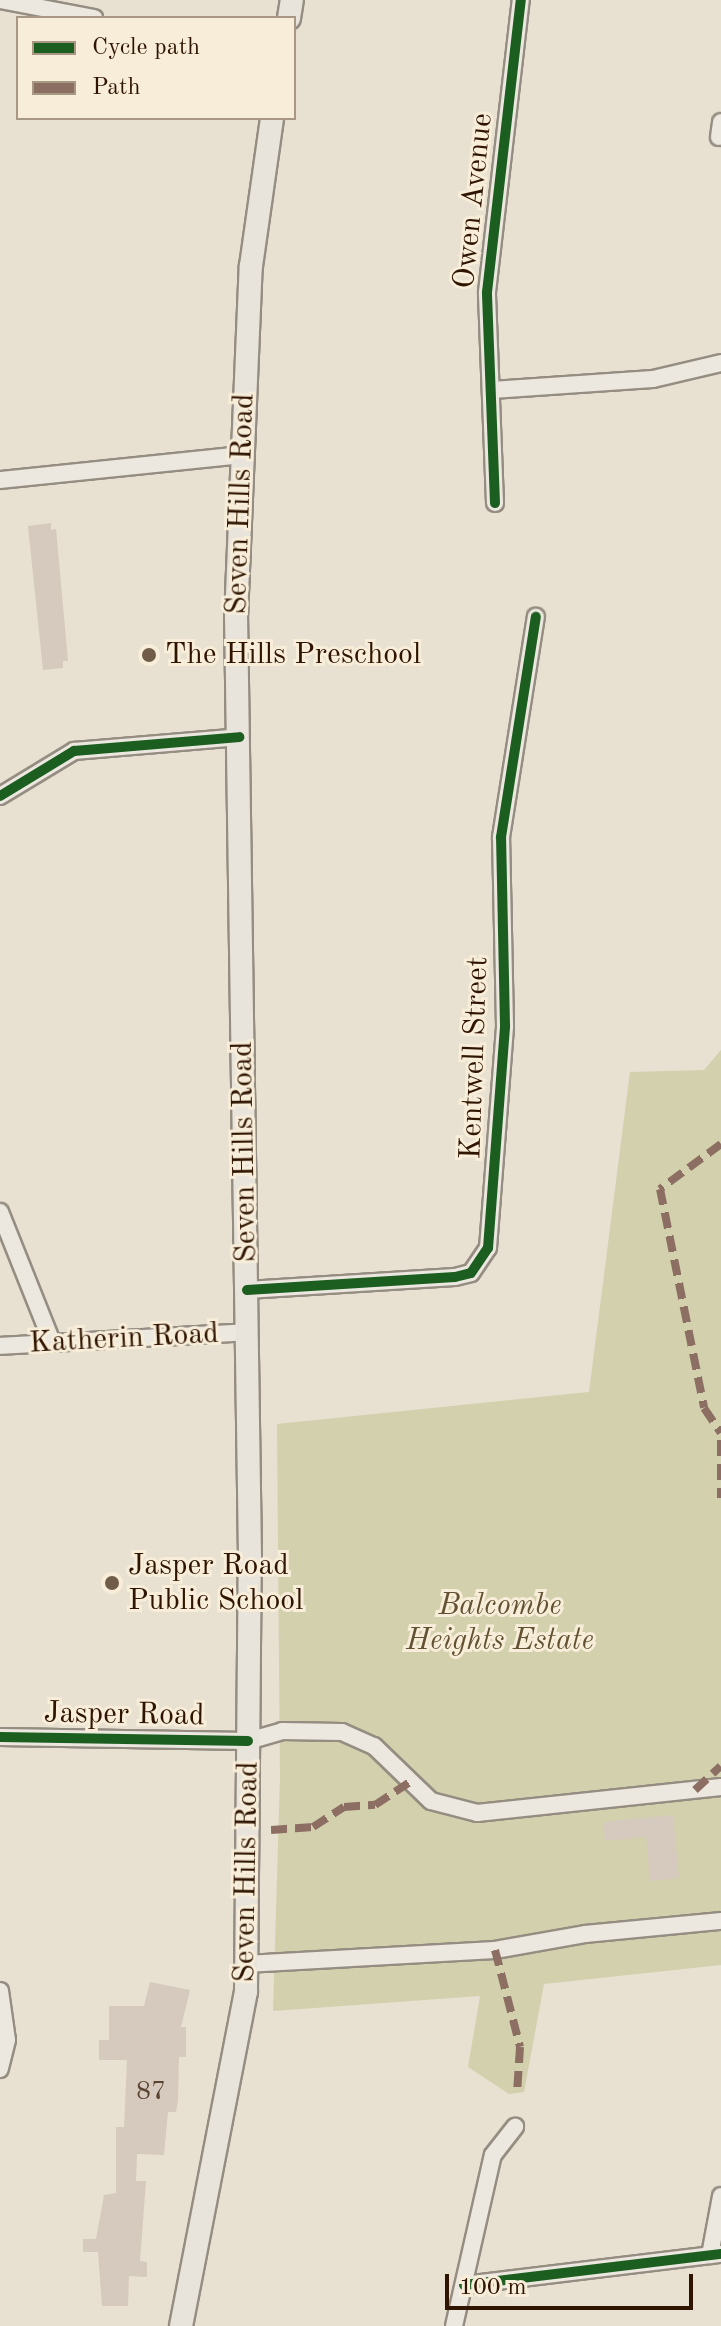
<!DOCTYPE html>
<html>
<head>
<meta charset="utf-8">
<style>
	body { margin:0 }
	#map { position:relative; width:721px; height:2326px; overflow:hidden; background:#e8e0d0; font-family:"Old Standard TT",serif }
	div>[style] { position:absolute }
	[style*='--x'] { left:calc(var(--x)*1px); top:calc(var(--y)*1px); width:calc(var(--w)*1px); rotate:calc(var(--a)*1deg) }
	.green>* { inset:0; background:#d2d0ad }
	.building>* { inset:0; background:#d6c9bd }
	.roads { filter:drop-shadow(2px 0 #958d81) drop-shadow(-2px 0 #958d81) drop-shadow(0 2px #958d81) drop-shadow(0 -2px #958d81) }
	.minor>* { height:16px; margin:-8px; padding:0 8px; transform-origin:8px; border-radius:8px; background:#ece8e0 }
	.major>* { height:22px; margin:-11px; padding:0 11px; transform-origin:11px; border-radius:11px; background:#e9e4db }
	.quiet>* { height:8px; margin-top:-4px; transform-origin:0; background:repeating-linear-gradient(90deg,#8d6e63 0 16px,transparent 0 24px) }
	.cycleway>* { height:10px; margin:-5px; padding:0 5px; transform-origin:5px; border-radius:5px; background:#1b5e20 }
	.dots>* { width:22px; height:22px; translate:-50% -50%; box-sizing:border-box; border:4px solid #f7edd9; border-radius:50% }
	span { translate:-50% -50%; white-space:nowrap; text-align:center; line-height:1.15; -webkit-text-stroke:6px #f7edd9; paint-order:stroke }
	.number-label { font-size:26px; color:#594230 }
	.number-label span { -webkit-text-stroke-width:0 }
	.street-label { font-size:30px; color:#2f1501 }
	.poi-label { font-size:30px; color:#2f1501 }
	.left { translate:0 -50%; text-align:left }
	.park-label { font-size:30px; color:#625233; font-style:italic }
	.legend { position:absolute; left:16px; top:16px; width:280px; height:104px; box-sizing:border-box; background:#f7edd9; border:2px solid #a79783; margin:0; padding:10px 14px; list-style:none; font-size:24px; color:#2f1501 }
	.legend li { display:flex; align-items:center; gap:16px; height:40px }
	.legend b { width:40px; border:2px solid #a79783 }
	.scale { position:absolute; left:445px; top:2274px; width:248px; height:36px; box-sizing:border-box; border:4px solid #2f1501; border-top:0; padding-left:10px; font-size:24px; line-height:28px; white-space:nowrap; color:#2f1501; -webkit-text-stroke:6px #f7edd9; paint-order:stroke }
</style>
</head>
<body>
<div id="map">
	<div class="green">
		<i style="clip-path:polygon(721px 1050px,721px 1965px,544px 1984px,524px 2092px,509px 2094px,468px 2067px,480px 1996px,273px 2011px,280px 1778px,277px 1424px,589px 1392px,630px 1072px,704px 1070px)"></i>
	</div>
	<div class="building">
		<i style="clip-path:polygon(51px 523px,51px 530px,56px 529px,68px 661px,63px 661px,63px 668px,43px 670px,28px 526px)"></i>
		<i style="clip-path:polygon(673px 1815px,679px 1878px,650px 1881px,646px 1837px,605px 1841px,603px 1822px)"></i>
		<i style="clip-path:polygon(150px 1982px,190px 1990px,181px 2027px,186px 2027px,186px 2057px,179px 2057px,178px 2100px,176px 2112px,168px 2112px,164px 2155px,137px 2154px,136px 2181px,146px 2181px,140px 2261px,147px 2262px,147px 2277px,129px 2276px,128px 2306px,102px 2306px,98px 2252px,83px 2252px,83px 2239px,96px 2239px,104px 2195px,116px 2193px,116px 2127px,124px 2127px,127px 2060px,99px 2060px,99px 2040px,109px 2040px,109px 2006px,144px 2006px)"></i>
	</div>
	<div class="roads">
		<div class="minor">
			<i style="--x:0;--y:0;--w:96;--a:10.8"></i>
			<i style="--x:719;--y:137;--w:15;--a:-82"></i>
			<i style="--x:492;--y:390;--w:161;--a:-3.9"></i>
			<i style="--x:653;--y:379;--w:70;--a:-13.2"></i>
			<i style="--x:0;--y:480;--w:243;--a:-5.9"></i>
			<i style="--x:495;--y:503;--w:211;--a:-92.2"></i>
			<i style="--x:487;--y:292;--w:294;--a:-83.4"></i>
			<i style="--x:0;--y:796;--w:87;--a:-31.3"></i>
			<i style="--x:74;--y:751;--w:166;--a:-4.8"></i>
			<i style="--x:0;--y:1212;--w:140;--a:68.2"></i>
			<i style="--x:247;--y:1290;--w:208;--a:-3.6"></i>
			<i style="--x:455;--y:1277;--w:16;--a:-14"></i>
			<i style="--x:471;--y:1273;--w:30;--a:-56"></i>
			<i style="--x:488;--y:1248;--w:223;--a:-85.6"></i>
			<i style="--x:505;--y:1026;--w:189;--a:-91.2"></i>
			<i style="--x:501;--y:837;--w:223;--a:-81"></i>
			<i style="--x:0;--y:1346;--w:248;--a:-3.2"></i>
			<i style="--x:0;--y:1737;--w:248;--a:0.9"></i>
			<i style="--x:248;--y:1741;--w:35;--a:-16"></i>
			<i style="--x:282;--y:1731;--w:60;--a:1"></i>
			<i style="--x:342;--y:1732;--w:35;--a:24"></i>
			<i style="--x:374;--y:1746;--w:79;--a:44"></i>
			<i style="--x:431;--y:1801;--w:48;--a:14.6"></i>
			<i style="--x:477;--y:1813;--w:245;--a:-6.1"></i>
			<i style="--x:246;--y:1964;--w:249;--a:-3.2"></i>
			<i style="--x:495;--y:1950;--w:91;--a:-10.1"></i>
			<i style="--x:585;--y:1934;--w:137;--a:-5.5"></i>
			<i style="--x:0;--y:1991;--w:49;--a:81.9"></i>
			<i style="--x:7;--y:2040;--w:30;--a:104"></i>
			<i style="--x:710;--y:2255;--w:60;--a:-79.4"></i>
			<i style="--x:464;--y:2285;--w:259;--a:-6.9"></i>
			<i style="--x:454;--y:2326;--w:175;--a:-77.2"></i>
			<i style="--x:493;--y:2155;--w:36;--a:-52"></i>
		</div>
		<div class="major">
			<i style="--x:289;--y:18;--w:18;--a:-81"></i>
			<i style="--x:181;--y:2326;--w:340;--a:-79"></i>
			<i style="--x:246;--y:1992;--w:435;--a:-89.5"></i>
			<i style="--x:250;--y:1557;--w:939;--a:-90.85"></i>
			<i style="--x:236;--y:618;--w:352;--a:-87.6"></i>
			<i style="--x:251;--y:266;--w:149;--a:-81.9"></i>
		</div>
	</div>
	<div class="quiet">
		<i style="--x:721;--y:1144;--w:76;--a:143.6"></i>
		<i style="--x:660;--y:1189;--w:223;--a:78.6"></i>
		<i style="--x:704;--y:1408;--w:30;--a:56"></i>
		<i style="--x:721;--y:1440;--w:58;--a:90"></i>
		<i style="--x:695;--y:1790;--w:35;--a:-43"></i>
		<i style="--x:271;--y:1830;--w:42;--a:-4.1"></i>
		<i style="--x:313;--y:1827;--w:37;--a:-33"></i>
		<i style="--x:344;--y:1807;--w:31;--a:-4"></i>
		<i style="--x:375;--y:1805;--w:42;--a:-33.3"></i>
		<i style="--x:495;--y:1950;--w:100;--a:75.5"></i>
		<i style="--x:520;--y:2047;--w:47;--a:93.7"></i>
	</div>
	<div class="cycleway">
		<i style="--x:495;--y:503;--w:211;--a:-92.2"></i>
		<i style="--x:487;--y:292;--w:294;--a:-83.4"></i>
		<i style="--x:0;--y:796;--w:87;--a:-31.3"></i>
		<i style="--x:74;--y:751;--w:166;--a:-4.8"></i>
		<i style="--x:247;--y:1290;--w:208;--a:-3.6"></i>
		<i style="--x:455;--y:1277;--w:16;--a:-14"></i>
		<i style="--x:471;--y:1273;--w:30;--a:-56"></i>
		<i style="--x:488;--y:1248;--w:223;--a:-85.6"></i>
		<i style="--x:505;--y:1026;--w:189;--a:-91.2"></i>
		<i style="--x:501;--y:837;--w:223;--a:-81"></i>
		<i style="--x:0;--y:1737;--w:248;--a:0.9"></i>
		<i style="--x:464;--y:2285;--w:259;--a:-6.9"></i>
	</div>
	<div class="dots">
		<i style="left:149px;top:655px;background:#705c49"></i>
		<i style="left:112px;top:1583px;background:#705c49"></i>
	</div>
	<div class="number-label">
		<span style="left:151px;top:2093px">87</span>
	</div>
	<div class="street-label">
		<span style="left:474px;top:201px;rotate:-84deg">Owen Avenue</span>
		<span style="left:241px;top:504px;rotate:-88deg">Seven Hills Road</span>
		<span style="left:475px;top:1058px;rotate:-88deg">Kentwell Street</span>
		<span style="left:245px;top:1152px;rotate:-91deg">Seven Hills Road</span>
		<span style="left:124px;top:1339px;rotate:-3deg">Katherin Road</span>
		<span style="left:124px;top:1715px;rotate:1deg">Jasper Road</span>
		<span style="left:247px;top:1872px;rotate:-89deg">Seven Hills Road</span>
	</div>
	<div class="poi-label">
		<span class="left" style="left:165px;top:655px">The Hills Preschool</span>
		<span class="left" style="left:128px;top:1583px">Jasper Road<br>Public School</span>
	</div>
	<div class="park-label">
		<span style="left:500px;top:1623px">Balcombe<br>Heights Estate</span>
	</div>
	<ul class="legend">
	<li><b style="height:10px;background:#1b5e20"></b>Cycle path</li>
	<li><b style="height:10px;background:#8d6e63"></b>Path</li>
	</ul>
	<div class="scale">100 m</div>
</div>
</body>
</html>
